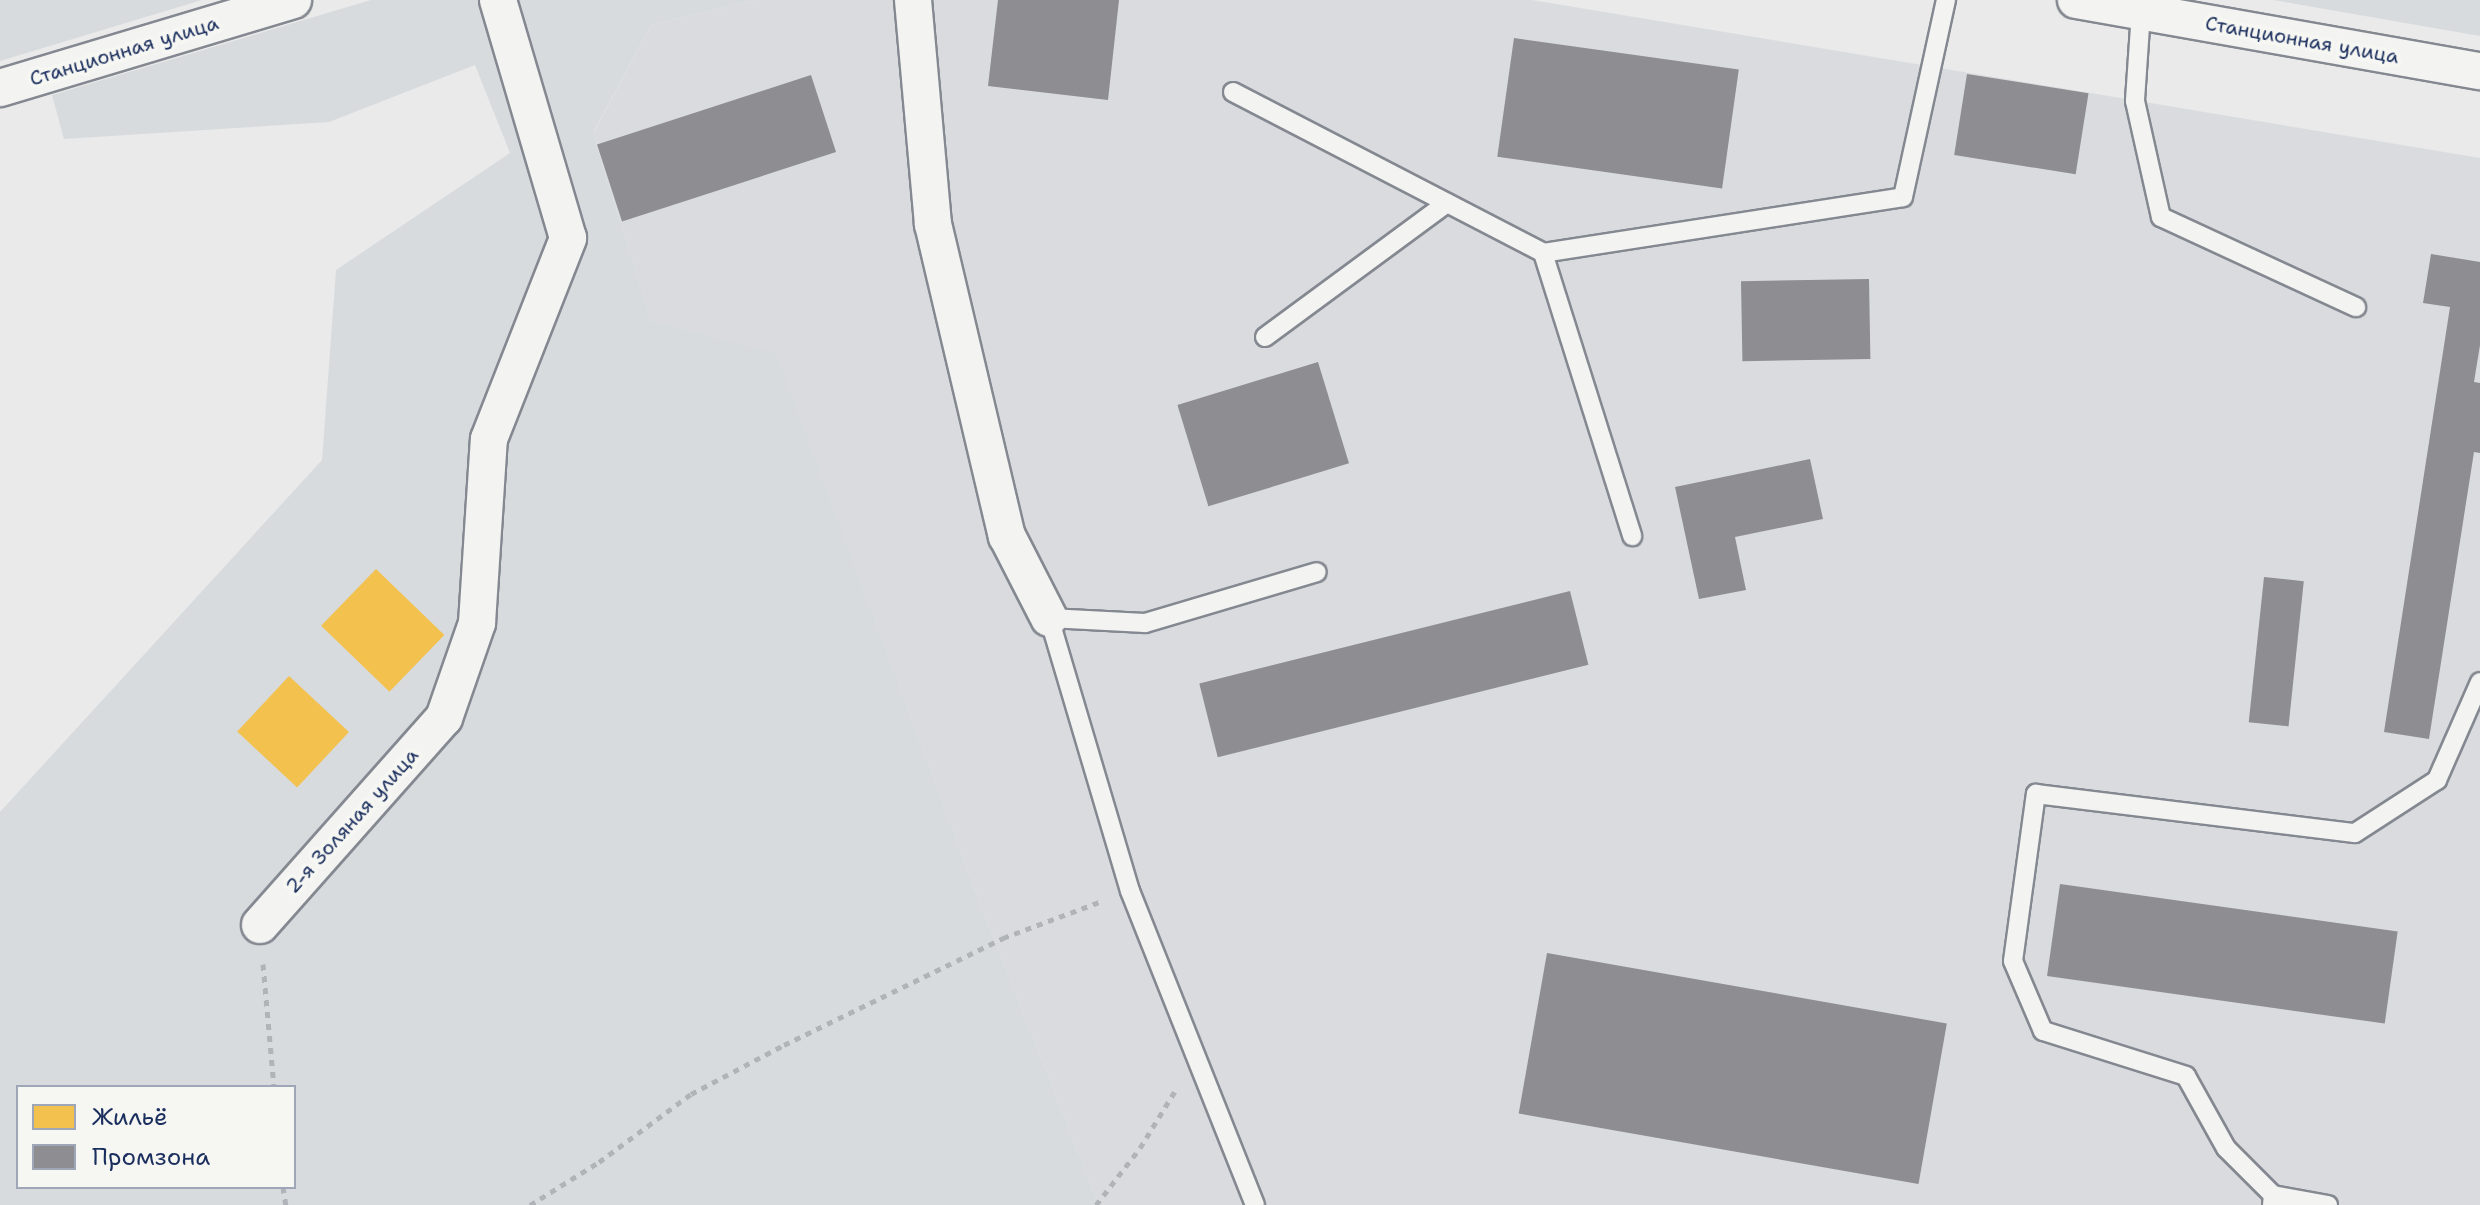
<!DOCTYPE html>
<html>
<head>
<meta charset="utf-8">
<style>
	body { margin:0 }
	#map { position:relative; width:2480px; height:1205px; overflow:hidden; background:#e9eae9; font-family:"Shantell Sans",sans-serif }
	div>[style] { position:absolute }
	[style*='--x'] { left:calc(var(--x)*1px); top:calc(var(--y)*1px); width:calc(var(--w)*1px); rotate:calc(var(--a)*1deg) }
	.built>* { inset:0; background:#d9dbde }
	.green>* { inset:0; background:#d8dbde }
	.homes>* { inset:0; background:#f2c14e; transform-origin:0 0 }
	.industry>* { inset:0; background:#8d8d92; transform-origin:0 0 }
	.path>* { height:5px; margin-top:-2.5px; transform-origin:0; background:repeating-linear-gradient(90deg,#b0b3b8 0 6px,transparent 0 12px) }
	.roads { filter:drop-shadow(2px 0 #848890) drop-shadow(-2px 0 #848890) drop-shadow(0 2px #848890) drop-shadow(0 -2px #848890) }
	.lane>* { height:18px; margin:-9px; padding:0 9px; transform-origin:9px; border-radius:9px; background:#f3f3f2 }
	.street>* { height:36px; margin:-18px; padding:0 18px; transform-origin:18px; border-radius:18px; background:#f3f3f2 }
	span { translate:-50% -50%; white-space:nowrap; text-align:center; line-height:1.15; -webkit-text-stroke:8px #f6f6f2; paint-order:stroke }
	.street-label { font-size:20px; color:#1b2f5e }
	.legend { position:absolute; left:16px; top:1085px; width:280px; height:104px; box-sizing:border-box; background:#f6f6f2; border:2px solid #9ea6b7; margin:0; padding:10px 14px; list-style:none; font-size:24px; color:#1b2f5e }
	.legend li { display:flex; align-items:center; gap:16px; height:40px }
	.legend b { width:40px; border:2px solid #9ea6b7 }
</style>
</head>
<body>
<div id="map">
	<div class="built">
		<i style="clip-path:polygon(756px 0,1532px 0,2480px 158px,2480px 1205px,1099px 1205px,975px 890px,777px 355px,651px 320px,597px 146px,594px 132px,651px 25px)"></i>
	</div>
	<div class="green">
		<i style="clip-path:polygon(0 0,202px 0,0 61px)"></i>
		<i style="clip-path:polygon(evenodd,371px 0,756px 0,651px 25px,594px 131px,597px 146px,651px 320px,777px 354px,975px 890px,1099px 1205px,0 1205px,0 812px,322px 460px,336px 270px,510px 153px,475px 65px,329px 122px,64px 139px,52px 95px,371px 0,18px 1087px,294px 1087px,294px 1187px,18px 1187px,18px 1087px)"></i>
		<i style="clip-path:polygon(2273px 0,2480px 0,2480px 36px)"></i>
	</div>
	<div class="homes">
		<i style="left:376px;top:569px;width:95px;height:79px;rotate:44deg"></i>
		<i style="left:289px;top:676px;width:82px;height:76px;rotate:43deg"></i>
	</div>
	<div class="industry">
		<i style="clip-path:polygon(998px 0,1119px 0,1108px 100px,988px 86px)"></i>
		<i style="left:1514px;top:38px;width:227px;height:120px;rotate:8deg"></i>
		<i style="left:1967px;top:74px;width:123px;height:82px;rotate:9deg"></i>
		<i style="left:811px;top:75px;width:81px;height:225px;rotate:72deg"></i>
		<i style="clip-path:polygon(2431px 254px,2480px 262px,2480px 345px,2474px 382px,2480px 383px,2480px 453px,2474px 452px,2429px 739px,2384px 732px,2450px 307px,2423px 303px)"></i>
		<i style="left:1869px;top:279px;width:80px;height:128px;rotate:89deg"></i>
		<i style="left:1318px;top:362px;width:106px;height:147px;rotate:73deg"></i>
		<i style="clip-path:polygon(1810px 459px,1823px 519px,1735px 537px,1746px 590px,1699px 599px,1675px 487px)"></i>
		<i style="left:2264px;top:577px;width:40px;height:146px;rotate:6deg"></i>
		<i style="left:1570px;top:591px;width:76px;height:382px;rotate:76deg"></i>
		<i style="left:2060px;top:884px;width:341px;height:93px;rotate:8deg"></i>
		<i style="left:1547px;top:953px;width:406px;height:163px;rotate:10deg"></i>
	</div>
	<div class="path">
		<i style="--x:263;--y:964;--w:123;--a:84.9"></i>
		<i style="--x:283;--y:1187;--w:18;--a:81"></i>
		<i style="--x:530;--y:1205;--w:81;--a:-31.9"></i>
		<i style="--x:599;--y:1162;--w:114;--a:-36.5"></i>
		<i style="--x:691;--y:1094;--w:105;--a:-27.8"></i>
		<i style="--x:784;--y:1045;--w:244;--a:-26"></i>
		<i style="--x:1003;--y:938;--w:106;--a:-20.5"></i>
		<i style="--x:1096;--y:1205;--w:72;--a:-52.3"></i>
		<i style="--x:1140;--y:1148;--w:67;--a:-58.4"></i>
	</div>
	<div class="roads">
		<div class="lane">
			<i style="--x:2141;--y:12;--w:89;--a:93.9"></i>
			<i style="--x:2135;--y:101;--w:119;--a:77.4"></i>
			<i style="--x:2161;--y:217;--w:215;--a:24.8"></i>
			<i style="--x:1233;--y:92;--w:349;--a:27.4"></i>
			<i style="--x:1543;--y:253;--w:364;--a:-8.8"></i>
			<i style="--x:1903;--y:197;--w:202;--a:-77.7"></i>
			<i style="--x:1543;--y:253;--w:297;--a:72.5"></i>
			<i style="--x:1265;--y:337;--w:226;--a:-36.4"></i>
			<i style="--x:2273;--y:1195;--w:56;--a:10.3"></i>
			<i style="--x:1255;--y:1205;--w:338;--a:-111.7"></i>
			<i style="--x:1130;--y:891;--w:285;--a:-106.5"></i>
			<i style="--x:1049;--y:618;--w:96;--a:3"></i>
			<i style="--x:1145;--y:623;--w:179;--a:-16.5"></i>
			<i style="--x:2272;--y:1205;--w:10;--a:-84"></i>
			<i style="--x:2273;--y:1195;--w:66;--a:-135"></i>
			<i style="--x:2226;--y:1148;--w:82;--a:-119.1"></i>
			<i style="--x:2186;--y:1076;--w:150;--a:-162.5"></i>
			<i style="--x:2043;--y:1031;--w:76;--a:-113.2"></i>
			<i style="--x:2013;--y:961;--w:169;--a:-82.2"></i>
			<i style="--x:2036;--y:794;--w:321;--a:7"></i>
			<i style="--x:2355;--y:833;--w:98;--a:-32.9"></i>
			<i style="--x:2437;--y:780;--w:107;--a:-66.3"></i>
		</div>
		<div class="street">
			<i style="--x:913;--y:0;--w:225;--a:84.9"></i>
			<i style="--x:933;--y:224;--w:321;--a:76.7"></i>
			<i style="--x:1007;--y:536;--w:92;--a:62.9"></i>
			<i style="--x:2076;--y:0;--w:410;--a:10"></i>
			<i style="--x:0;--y:88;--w:306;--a:-16.7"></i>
			<i style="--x:260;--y:925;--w:277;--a:-48.4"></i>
			<i style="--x:444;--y:718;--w:101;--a:-70.8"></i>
			<i style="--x:477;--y:623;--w:184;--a:-86.3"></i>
			<i style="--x:489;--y:439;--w:216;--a:-68.5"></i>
			<i style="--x:568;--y:238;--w:248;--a:-106.4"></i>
		</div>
	</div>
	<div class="street-label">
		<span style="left:2302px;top:40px;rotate:10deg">Станционная улица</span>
		<span style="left:124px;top:51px;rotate:-17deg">Станционная улица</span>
		<span style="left:352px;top:821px;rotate:-48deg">2-я Золяная улица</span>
	</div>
	<ul class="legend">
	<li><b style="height:22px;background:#f2c14e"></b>Жильё</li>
	<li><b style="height:22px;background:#8d8d92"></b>Промзона</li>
	</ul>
</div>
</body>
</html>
